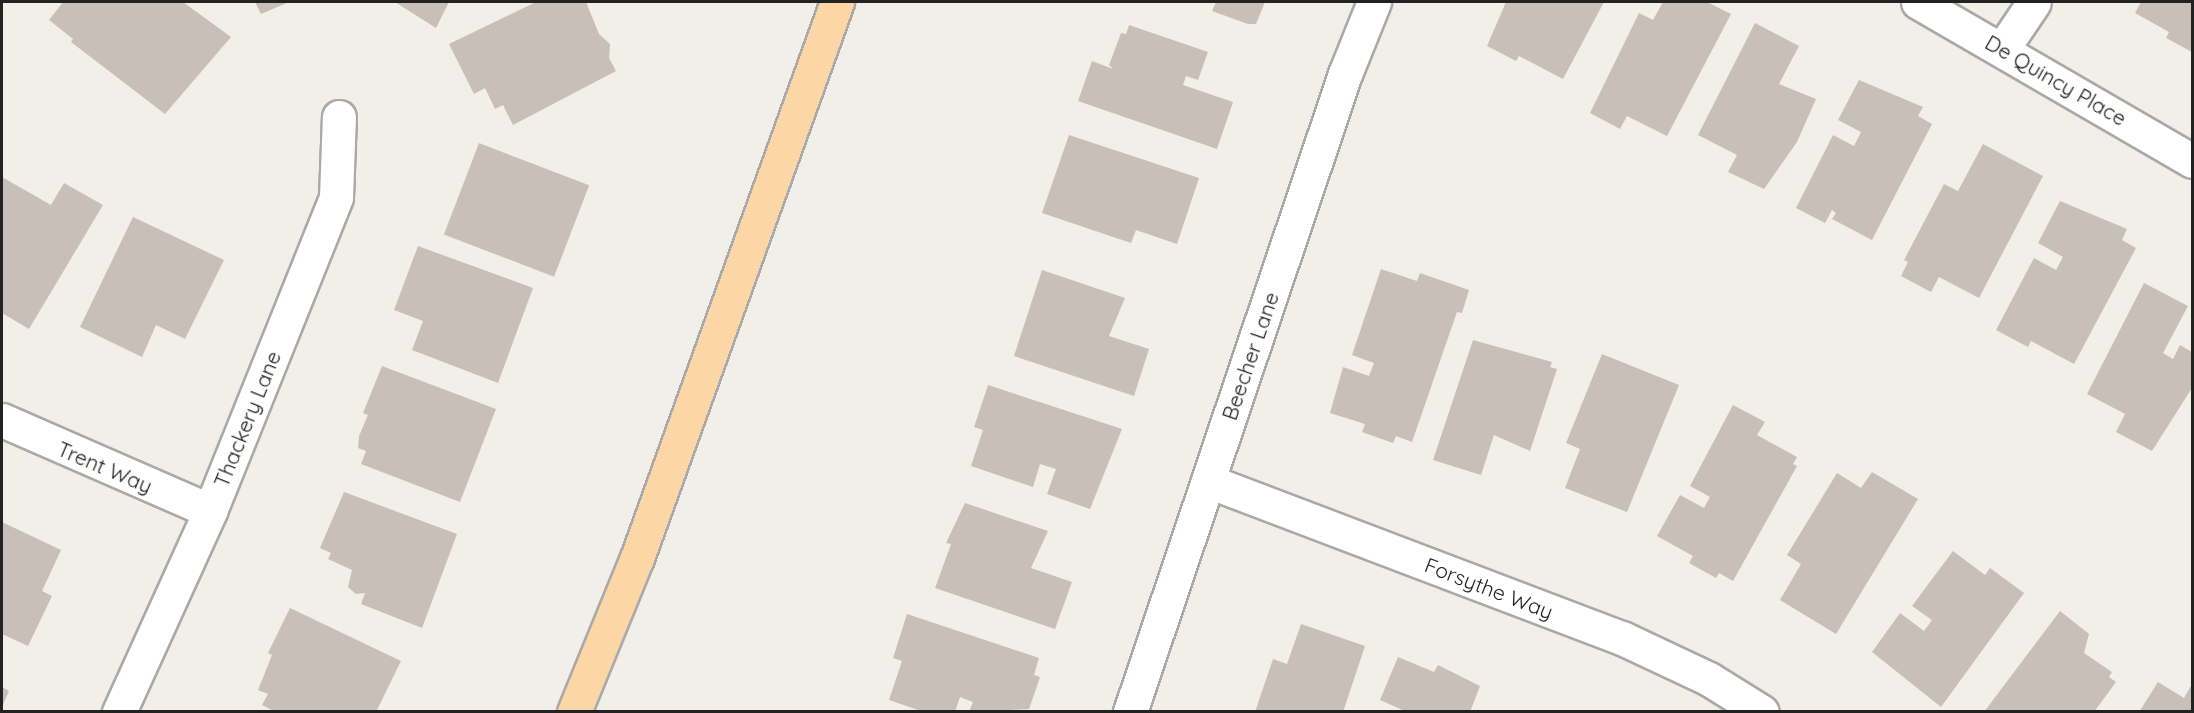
<!DOCTYPE html>
<html>
<head>
<meta charset="utf-8">
<style>
	body { margin:0 }
	#map { position:relative; width:2194px; height:713px; overflow:hidden; background:#f2efe9; font-family:Quicksand,sans-serif }
	div>[style] { position:absolute }
	[style*='--x'] { left:calc(var(--x)*1px); top:calc(var(--y)*1px); width:calc(var(--w)*1px); rotate:calc(var(--a)*1deg) }
	.building>* { inset:0; background:#c7bfb8; transform-origin:0 0 }
	.roads { filter:drop-shadow(2px 0 #a9a9a9) drop-shadow(-2px 0 #a9a9a9) drop-shadow(0 2px #a9a9a9) drop-shadow(0 -2px #a9a9a9) }
	.minor>* { height:33px; margin:-16.5px; padding:0 16.5px; transform-origin:16.5px; border-radius:16.5px; background:#fff }
	.major>* { height:33px; margin:-16.5px; padding:0 16.5px; transform-origin:16.5px; border-radius:16.5px; background:#fcd6a4 }
	span { translate:-50% -50%; white-space:nowrap; text-align:center; line-height:1.15; -webkit-text-stroke:4.5px #fff; paint-order:stroke }
	.street-label { font-size:21px; color:#222 }
	.frame { position:absolute; inset:0; border:3px solid #222; pointer-events:none }
</style>
</head>
<body>
<div id="map">
	<div class="building">
		<i style="clip-path:polygon(63px 2px,183px 2px,231px 37px,165px 114px,71px 42px,73px 39px,49px 20px)"></i>
		<i style="clip-path:polygon(255px 2px,289px 2px,261px 14px)"></i>
		<i style="clip-path:polygon(395px 2px,449px 2px,436px 28px)"></i>
		<i style="clip-path:polygon(536px 2px,586px 2px,599px 34px,610px 44px,609px 58px,616px 71px,513px 125px,503px 105px,495px 109px,485px 88px,474px 94px,449px 44px)"></i>
		<i style="clip-path:polygon(1216px 2px,1265px 2px,1256px 24px,1248px 24px,1212px 11px)"></i>
		<i style="clip-path:polygon(1506px 2px,1604px 2px,1563px 79px,1519px 56px,1516px 61px,1487px 46px)"></i>
		<i style="clip-path:polygon(1663px 2px,1707px 2px,1731px 14px,1667px 136px,1627px 116px,1620px 129px,1590px 113px,1639px 13px,1653px 20px)"></i>
		<i style="clip-path:polygon(2141px 2px,2192px 2px,2192px 52px,2166px 38px,2169px 32px,2135px 13px)"></i>
		<i style="clip-path:polygon(1755px 23px,1799px 46px,1779px 84px,1816px 99px,1797px 142px,1764px 189px,1728px 172px,1737px 155px,1698px 135px)"></i>
		<i style="clip-path:polygon(1129px 25px,1208px 52px,1198px 80px,1186px 76px,1183px 85px,1233px 102px,1217px 149px,1078px 101px,1092px 61px,1113px 69px,1109px 65px,1121px 33px,1126px 34px)"></i>
		<i style="clip-path:polygon(1859px 80px,1923px 107px,1918px 116px,1932px 124px,1872px 240px,1832px 219px,1836px 213px,1832px 210px,1825px 223px,1796px 208px,1833px 135px,1854px 146px,1861px 132px,1838px 120px)"></i>
		<i style="clip-path:polygon(1069px 135px,1199px 178px,1177px 244px,1136px 230px,1131px 243px,1042px 213px)"></i>
		<i style="left:479px;top:143px;width:118px;height:98px;rotate:21deg"></i>
		<i style="clip-path:polygon(1983px 144px,2043px 176px,1979px 298px,1939px 277px,1931px 292px,1901px 276px,1908px 262px,1904px 260px,1944px 184px,1958px 191px)"></i>
		<i style="clip-path:polygon(2px 177px,51px 205px,64px 183px,103px 205px,29px 329px,2px 313px)"></i>
		<i style="clip-path:polygon(2060px 201px,2127px 229px,2122px 240px,2136px 248px,2074px 364px,2031px 341px,2028px 347px,1996px 330px,2034px 258px,2056px 270px,2063px 257px,2038px 243px)"></i>
		<i style="clip-path:polygon(133px 217px,224px 260px,185px 339px,156px 325px,142px 357px,80px 327px)"></i>
		<i style="clip-path:polygon(418px 246px,533px 288px,498px 383px,412px 350px,423px 321px,394px 310px)"></i>
		<i style="clip-path:polygon(1381px 269px,1417px 281px,1420px 273px,1469px 290px,1462px 313px,1457px 312px,1412px 442px,1396px 436px,1393px 443px,1362px 432px,1365px 424px,1330px 413px,1343px 367px,1369px 376px,1374px 363px,1352px 355px)"></i>
		<i style="clip-path:polygon(1042px 270px,1125px 298px,1109px 336px,1149px 349px,1134px 396px,1014px 356px)"></i>
		<i style="clip-path:polygon(2144px 283px,2188px 306px,2163px 353px,2173px 359px,2180px 345px,2192px 352px,2192px 388px,2152px 451px,2116px 432px,2125px 414px,2087px 394px)"></i>
		<i style="clip-path:polygon(1473px 340px,1552px 362px,1550px 367px,1557px 369px,1530px 451px,1494px 435px,1481px 475px,1433px 460px)"></i>
		<i style="clip-path:polygon(1602px 354px,1679px 385px,1627px 512px,1565px 488px,1580px 449px,1566px 443px)"></i>
		<i style="clip-path:polygon(382px 366px,496px 409px,460px 502px,361px 464px,366px 451px,358px 448px,359px 436px,368px 415px,363px 413px)"></i>
		<i style="clip-path:polygon(988px 385px,1122px 429px,1090px 509px,1047px 494px,1056px 469px,1040px 464px,1033px 487px,971px 466px,983px 430px,974px 427px)"></i>
		<i style="clip-path:polygon(1733px 405px,1765px 422px,1757px 435px,1797px 457px,1793px 464px,1797px 466px,1733px 581px,1719px 573px,1716px 578px,1689px 563px,1693px 556px,1657px 536px,1680px 495px,1704px 508px,1710px 497px,1690px 486px)"></i>
		<i style="clip-path:polygon(1872px 472px,1918px 499px,1836px 634px,1780px 600px,1801px 564px,1787px 555px,1837px 473px,1861px 488px)"></i>
		<i style="clip-path:polygon(344px 492px,457px 534px,422px 628px,361px 604px,365px 593px,356px 594px,348px 587px,352px 570px,328px 559px,331px 553px,320px 548px)"></i>
		<i style="clip-path:polygon(965px 503px,1048px 531px,1031px 568px,1072px 582px,1055px 629px,935px 588px,951px 544px,946px 543px)"></i>
		<i style="clip-path:polygon(2px 522px,61px 550px,42px 591px,52px 596px,28px 646px,2px 634px)"></i>
		<i style="clip-path:polygon(1953px 551px,1985px 575px,1990px 568px,2024px 593px,1941px 707px,1872px 652px,1900px 613px,1924px 631px,1932px 620px,1912px 606px)"></i>
		<i style="clip-path:polygon(290px 608px,401px 661px,376px 712px,276px 712px,262px 705px,268px 694px,258px 690px,272px 655px,268px 653px)"></i>
		<i style="clip-path:polygon(2060px 611px,2089px 634px,2084px 653px,2112px 672px,2109px 677px,2116px 682px,2094px 712px,1984px 712px)"></i>
		<i style="clip-path:polygon(907px 614px,1039px 658px,1034px 675px,1040px 677px,1029px 709px,969px 712px,973px 702px,960px 697px,955px 712px,924px 712px,889px 700px,902px 661px,893px 658px)"></i>
		<i style="clip-path:polygon(1301px 624px,1365px 646px,1343px 712px,1255px 712px,1273px 659px,1287px 664px)"></i>
		<i style="clip-path:polygon(1398px 657px,1434px 672px,1438px 665px,1480px 686px,1470px 712px,1407px 712px,1380px 700px)"></i>
		<i style="clip-path:polygon(2158px 682px,2184px 698px,2192px 684px,2192px 712px,2139px 712px)"></i>
		<i style="clip-path:polygon(2px 687px,9px 691px,2px 707px)"></i>
	</div>
	<div class="roads">
		<div class="minor">
			<i style="--x:1918;--y:2;--w:317;--a:30.1"></i>
			<i style="--x:2003;--y:48;--w:55;--a:-56"></i>
			<i style="--x:2;--y:420;--w:227;--a:23.6"></i>
			<i style="--x:1208;--y:481;--w:443;--a:20.8"></i>
			<i style="--x:1622;--y:638;--w:96;--a:25.2"></i>
			<i style="--x:1709;--y:679;--w:62;--a:31.9"></i>
			<i style="--x:119;--y:712;--w:221;--a:-65.6"></i>
			<i style="--x:210;--y:511;--w:338;--a:-68.1"></i>
			<i style="--x:336;--y:197;--w:80;--a:-87.9"></i>
			<i style="--x:1130;--y:712;--w:673;--a:-71.38"></i>
			<i style="--x:1345;--y:74;--w:78;--a:-68.1"></i>
		</div>
		<div class="major">
			<i style="--x:574;--y:712;--w:166;--a:-67.8"></i>
			<i style="--x:637;--y:558;--w:591;--a:-70.22"></i>
		</div>
	</div>
	<div class="street-label">
		<span style="left:2056px;top:80px;rotate:30deg">De Quincy Place</span>
		<span style="left:1250px;top:356px;rotate:-71deg">Beecher Lane</span>
		<span style="left:247px;top:419px;rotate:-68deg">Thackery Lane</span>
		<span style="left:105px;top:467px;rotate:23deg">Trent Way</span>
		<span style="left:1489px;top:588px;rotate:21deg">Forsythe Way</span>
	</div>
	<div class="frame"></div>
</div>
</body>
</html>
